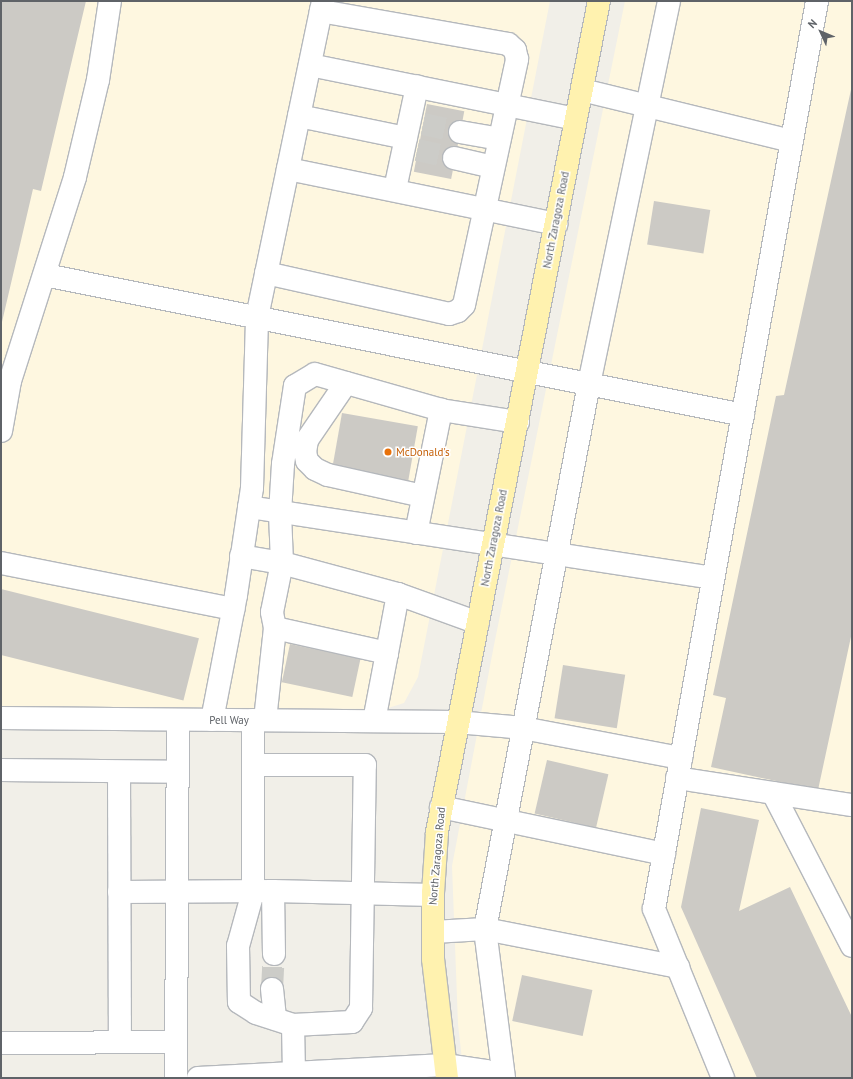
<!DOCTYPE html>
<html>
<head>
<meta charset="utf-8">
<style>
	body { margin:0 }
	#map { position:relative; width:853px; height:1079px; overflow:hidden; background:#f1efe8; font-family:"PT Sans",sans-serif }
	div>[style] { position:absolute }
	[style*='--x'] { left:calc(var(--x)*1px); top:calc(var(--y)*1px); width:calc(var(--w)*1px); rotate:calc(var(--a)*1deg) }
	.commercial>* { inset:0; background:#fef7e0 }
	.building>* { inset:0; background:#cccac5; transform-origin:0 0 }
	.minor-tunnel>* { height:22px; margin-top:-11px; transform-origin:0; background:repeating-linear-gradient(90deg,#ccccc8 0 22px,transparent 0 33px) }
	.roads { filter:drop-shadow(1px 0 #b5b8bc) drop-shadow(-1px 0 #b5b8bc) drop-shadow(0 1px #b5b8bc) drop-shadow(0 -1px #b5b8bc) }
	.minor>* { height:22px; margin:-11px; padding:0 11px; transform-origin:11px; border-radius:11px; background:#fff }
	.major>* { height:22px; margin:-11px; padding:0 11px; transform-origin:11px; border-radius:11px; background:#fff2af }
	.dots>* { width:11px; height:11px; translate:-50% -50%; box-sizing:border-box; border:2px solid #fff; border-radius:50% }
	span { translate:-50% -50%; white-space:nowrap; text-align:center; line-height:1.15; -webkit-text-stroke:3px #fff; paint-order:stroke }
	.street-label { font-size:11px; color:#5f6368 }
	.food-label { font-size:11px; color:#c56008 }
	.left { translate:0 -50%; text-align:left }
	.frame { position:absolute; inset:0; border:2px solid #5f6368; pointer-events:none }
	.north { position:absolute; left:801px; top:12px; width:40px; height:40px; -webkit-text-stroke:3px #fff; paint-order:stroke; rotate:314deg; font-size:11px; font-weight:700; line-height:16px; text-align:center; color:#5f6368 }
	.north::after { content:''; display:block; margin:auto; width:14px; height:18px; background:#5f6368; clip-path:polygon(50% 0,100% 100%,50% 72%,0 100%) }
</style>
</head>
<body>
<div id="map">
	<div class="commercial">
		<i style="clip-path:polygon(1px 1px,550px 1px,418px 677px,404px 703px,385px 709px,1px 706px)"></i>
		<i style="clip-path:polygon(625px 1px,852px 1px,852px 1078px,464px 1078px,458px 1024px,452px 866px,494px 645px)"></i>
	</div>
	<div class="building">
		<i style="clip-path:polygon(1px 1px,86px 1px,41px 191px,33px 189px,2px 322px)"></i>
		<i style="clip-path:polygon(852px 85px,852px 632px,818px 790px,711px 767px,726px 698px,713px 695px,776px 396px,784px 395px)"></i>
		<i style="left:427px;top:104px;width:38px;height:69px;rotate:11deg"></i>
		<i style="left:654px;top:201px;width:57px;height:44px;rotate:9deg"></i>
		<i style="left:342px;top:413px;width:77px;height:59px;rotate:10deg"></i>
		<i style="left:1px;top:589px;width:204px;height:64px;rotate:14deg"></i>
		<i style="left:290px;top:644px;width:72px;height:39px;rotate:12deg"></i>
		<i style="left:563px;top:665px;width:63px;height:54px;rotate:9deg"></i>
		<i style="left:547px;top:760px;width:63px;height:55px;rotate:13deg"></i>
		<i style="clip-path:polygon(701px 808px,759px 820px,739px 911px,790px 887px,852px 1017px,852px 1078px,757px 1078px,681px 907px)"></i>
		<i style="left:522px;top:975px;width:72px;height:47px;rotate:12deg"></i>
	</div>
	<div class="minor-tunnel">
		<i style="--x:423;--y:124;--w:38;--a:12"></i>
		<i style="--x:417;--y:150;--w:38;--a:12"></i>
		<i style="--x:272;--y:989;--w:35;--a:-87"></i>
	</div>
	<div class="roads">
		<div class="minor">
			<i style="--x:310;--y:65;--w:270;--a:11.5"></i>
			<i style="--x:582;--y:90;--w:216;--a:13.7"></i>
			<i style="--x:299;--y:116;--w:109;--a:11.6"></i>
			<i style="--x:460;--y:132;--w:40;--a:10"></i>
			<i style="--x:454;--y:158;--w:40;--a:13"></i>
			<i style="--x:288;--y:169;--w:274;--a:11.6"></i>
			<i style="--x:395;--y:189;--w:105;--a:-77.9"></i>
			<i style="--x:266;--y:273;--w:188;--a:12.6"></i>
			<i style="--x:449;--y:314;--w:9;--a:-18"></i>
			<i style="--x:458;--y:311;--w:8;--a:-45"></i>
			<i style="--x:464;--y:305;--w:252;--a:-77.8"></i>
			<i style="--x:517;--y:59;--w:9;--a:-103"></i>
			<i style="--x:515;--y:50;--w:9;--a:-139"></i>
			<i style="--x:508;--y:44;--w:190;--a:-170"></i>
			<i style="--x:45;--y:275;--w:712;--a:11.34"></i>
			<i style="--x:346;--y:383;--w:69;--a:124.4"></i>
			<i style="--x:307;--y:440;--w:12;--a:99"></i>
			<i style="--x:305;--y:452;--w:9;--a:77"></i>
			<i style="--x:307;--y:461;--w:11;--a:45"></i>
			<i style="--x:315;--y:469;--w:14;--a:25"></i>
			<i style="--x:328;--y:475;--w:97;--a:12.5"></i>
			<i style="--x:1;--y:431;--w:51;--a:-79.8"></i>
			<i style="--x:10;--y:381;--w:214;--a:-72.3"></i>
			<i style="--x:75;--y:177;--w:100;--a:-76.7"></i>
			<i style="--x:98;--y:80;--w:80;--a:-81.4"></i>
			<i style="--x:249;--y:507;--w:469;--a:8.7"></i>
			<i style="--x:416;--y:533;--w:126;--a:-78.5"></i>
			<i style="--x:441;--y:410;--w:78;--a:8.9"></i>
			<i style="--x:241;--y:556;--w:42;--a:9.7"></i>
			<i style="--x:282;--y:563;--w:120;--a:15"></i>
			<i style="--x:398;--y:594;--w:85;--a:19.9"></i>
			<i style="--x:1;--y:563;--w:237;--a:11.2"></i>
			<i style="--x:275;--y:628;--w:115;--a:12.6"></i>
			<i style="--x:387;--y:653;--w:60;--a:-79.4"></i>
			<i style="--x:1;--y:718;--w:456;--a:0.5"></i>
			<i style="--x:457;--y:722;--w:66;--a:5.2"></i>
			<i style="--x:523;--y:728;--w:161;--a:10.8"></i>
			<i style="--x:212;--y:720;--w:127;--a:-79.1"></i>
			<i style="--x:236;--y:595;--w:108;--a:-81.5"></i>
			<i style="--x:252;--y:488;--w:171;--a:-88.3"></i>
			<i style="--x:257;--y:317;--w:323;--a:-78.2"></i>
			<i style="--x:253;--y:720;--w:172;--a:90"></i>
			<i style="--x:253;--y:892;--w:56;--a:105.5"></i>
			<i style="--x:238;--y:946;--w:56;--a:89"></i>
			<i style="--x:239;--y:1002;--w:20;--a:33"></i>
			<i style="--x:256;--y:1013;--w:39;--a:18"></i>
			<i style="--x:293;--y:1025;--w:59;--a:-2.9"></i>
			<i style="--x:352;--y:1022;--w:17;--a:-57"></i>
			<i style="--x:361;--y:1008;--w:243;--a:-89.1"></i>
			<i style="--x:365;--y:765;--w:111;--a:180"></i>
			<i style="--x:265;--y:720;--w:93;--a:-83.8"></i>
			<i style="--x:275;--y:628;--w:16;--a:-101"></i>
			<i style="--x:272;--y:612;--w:50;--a:-78.5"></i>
			<i style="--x:282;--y:563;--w:50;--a:-92.3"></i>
			<i style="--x:280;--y:513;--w:49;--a:-86.5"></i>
			<i style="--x:283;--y:464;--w:79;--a:-81.3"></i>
			<i style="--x:295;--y:386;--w:23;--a:-31"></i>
			<i style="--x:315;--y:374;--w:131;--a:15.9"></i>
			<i style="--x:374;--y:721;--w:69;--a:-79.2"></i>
			<i style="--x:1;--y:770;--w:177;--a:0.6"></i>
			<i style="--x:119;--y:772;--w:270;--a:89.8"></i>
			<i style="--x:677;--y:778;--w:177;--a:8.8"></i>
			<i style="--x:773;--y:793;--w:172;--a:62.7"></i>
			<i style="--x:441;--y:807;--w:228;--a:11.9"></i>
			<i style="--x:273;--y:891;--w:63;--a:89.1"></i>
			<i style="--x:119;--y:892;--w:154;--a:-0.4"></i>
			<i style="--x:273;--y:891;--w:160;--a:1.4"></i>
			<i style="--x:433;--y:932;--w:52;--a:-3.3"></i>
			<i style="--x:485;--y:929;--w:197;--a:11.1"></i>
			<i style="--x:272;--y:989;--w:30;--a:84"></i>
			<i style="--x:293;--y:1025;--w:48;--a:88.8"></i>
			<i style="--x:1;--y:1043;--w:175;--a:-0.3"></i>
			<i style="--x:176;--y:1078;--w:358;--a:-89.7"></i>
			<i style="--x:198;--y:1078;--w:247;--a:-3"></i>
			<i style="--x:445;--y:1065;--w:41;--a:8.3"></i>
			<i style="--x:486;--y:1071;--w:17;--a:24"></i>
			<i style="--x:504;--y:1078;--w:150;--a:-97.3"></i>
			<i style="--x:485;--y:929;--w:555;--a:-79.2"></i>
			<i style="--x:589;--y:384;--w:391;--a:-78.2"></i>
			<i style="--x:723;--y:1078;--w:183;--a:-112.2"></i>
			<i style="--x:654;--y:909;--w:923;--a:-79.82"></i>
		</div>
		<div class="major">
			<i style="--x:447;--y:1078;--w:120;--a:-96.7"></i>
			<i style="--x:433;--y:959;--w:66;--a:-90"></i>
			<i style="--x:433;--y:893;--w:61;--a:-86.2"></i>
			<i style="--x:437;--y:832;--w:847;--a:-78.97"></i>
		</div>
	</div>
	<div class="dots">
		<i style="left:388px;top:452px;background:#e8710a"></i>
	</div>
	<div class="street-label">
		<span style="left:556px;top:220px;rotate:-79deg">North Zaragoza Road</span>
		<span style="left:494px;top:538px;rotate:-79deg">North Zaragoza Road</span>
		<span style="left:229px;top:720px">Pell Way</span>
		<span style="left:437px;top:856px;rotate:-85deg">North Zaragoza Road</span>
	</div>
	<div class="food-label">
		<span class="left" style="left:396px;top:452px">McDonald's</span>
	</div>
	<div class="frame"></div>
	<div class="north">N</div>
</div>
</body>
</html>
